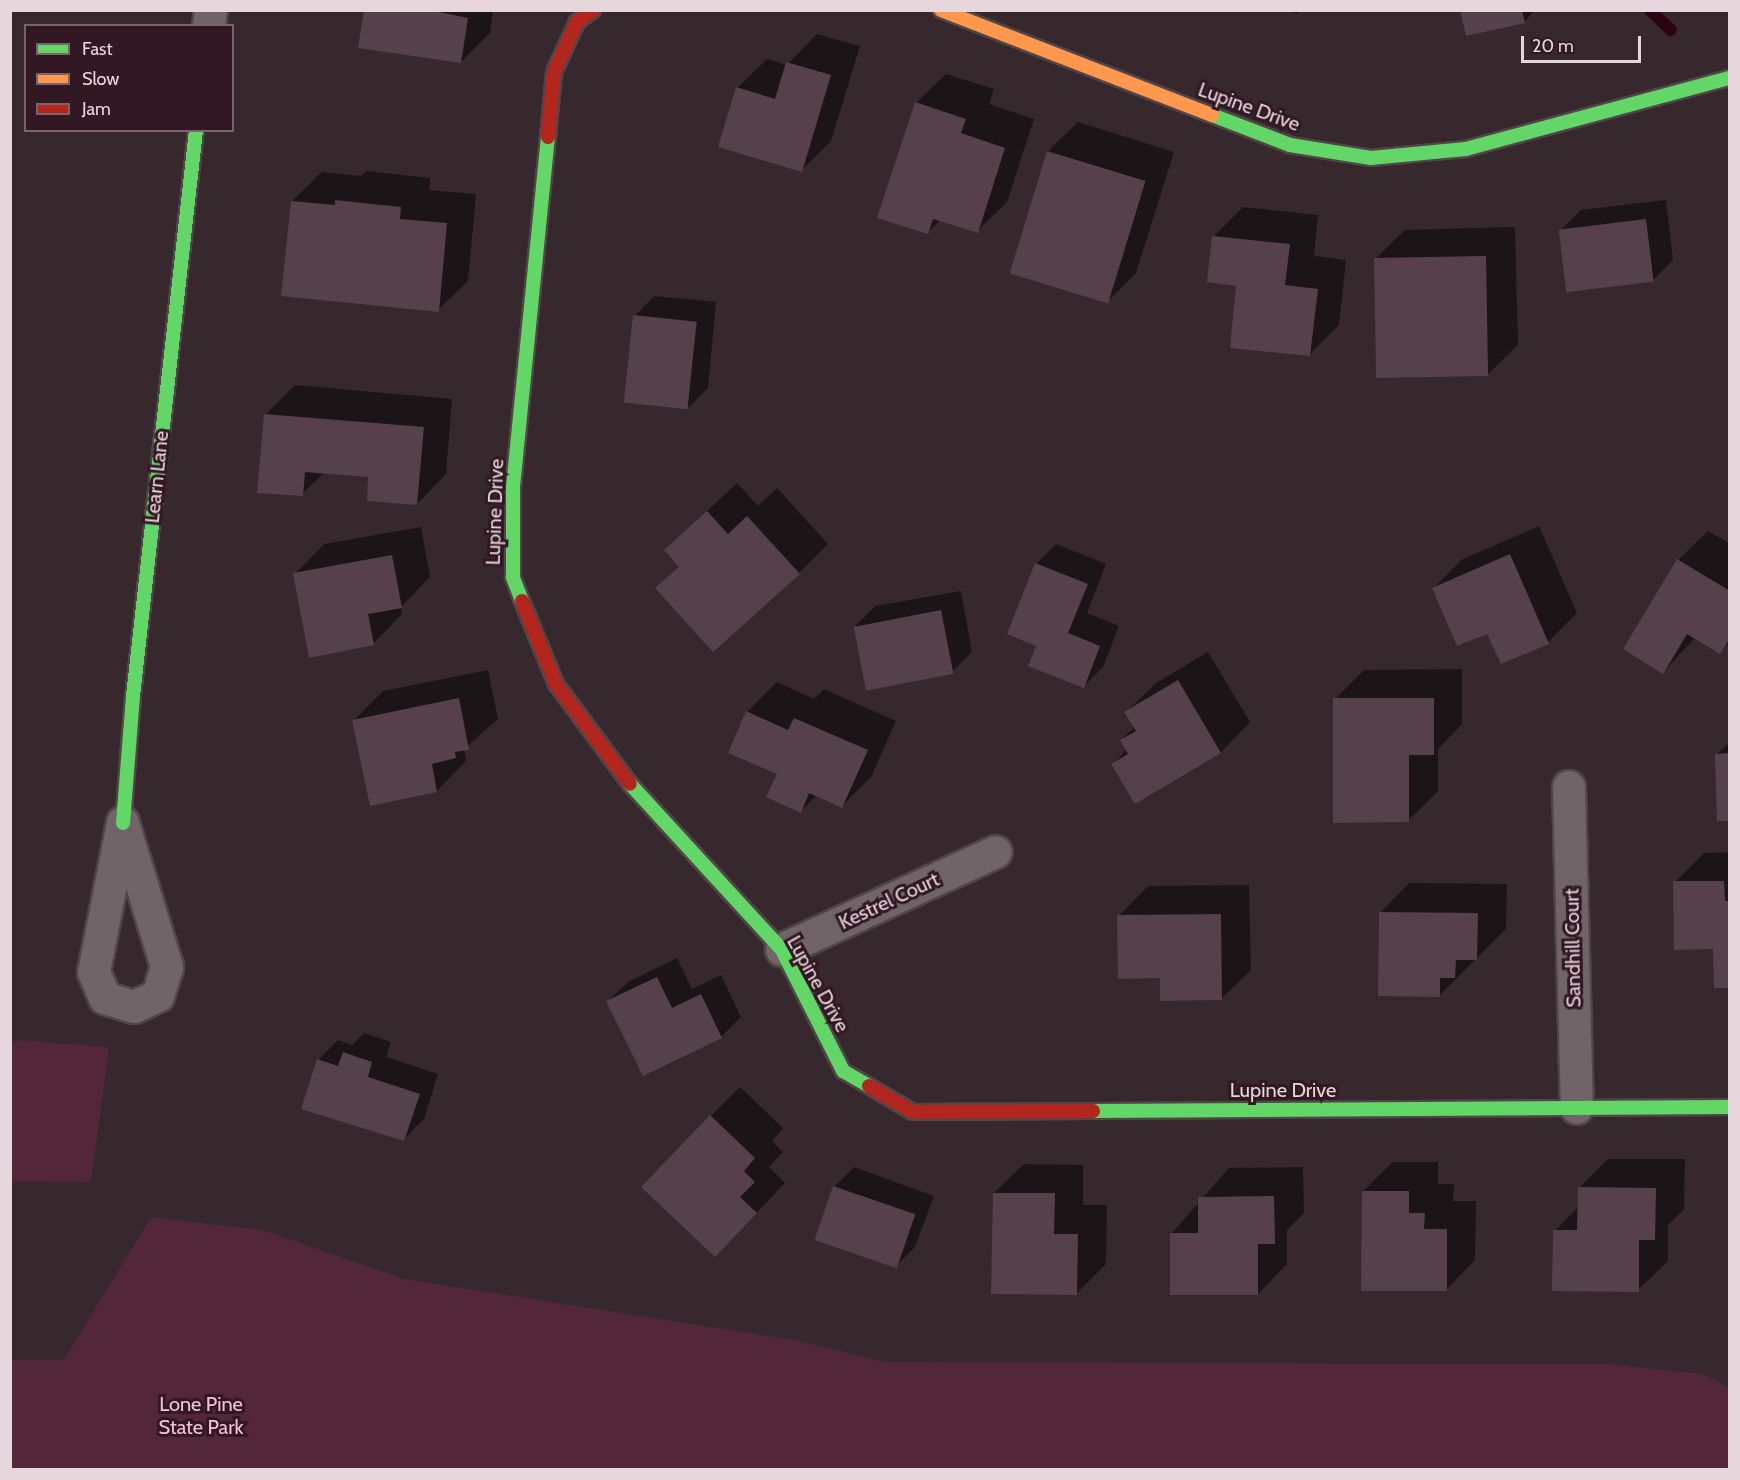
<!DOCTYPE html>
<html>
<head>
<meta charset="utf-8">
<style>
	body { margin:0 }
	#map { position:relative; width:1740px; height:1480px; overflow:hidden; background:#36282d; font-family:Cabin,sans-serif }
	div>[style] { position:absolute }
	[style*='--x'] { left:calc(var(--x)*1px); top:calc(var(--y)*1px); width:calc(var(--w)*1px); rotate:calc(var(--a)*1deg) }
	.green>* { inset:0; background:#532739 }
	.shadow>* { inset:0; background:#0007 }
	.stream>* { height:12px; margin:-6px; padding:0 6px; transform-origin:6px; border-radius:6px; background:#2a0415 }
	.building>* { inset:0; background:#56414a; transform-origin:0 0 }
	.roads { filter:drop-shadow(2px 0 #514549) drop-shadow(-2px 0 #514549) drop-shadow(0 2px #514549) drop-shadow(0 -2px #514549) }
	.street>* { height:32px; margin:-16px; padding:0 16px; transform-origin:16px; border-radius:16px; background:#706468 }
	.fast>* { height:14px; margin:-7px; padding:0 7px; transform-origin:7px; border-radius:7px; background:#63d668 }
	.slow>* { height:14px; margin:-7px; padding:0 7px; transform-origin:7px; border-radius:7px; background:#ff974d }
	.jam>* { height:14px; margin:-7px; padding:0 7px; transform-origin:7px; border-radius:7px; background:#b3261e }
	span { translate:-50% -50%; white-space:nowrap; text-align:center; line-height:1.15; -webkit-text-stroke:6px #311822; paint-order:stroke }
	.street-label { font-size:20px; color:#e7d6db }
	.park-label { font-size:20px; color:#f5c2d4 }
	.frame { position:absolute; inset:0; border:12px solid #e7d6db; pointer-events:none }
	.legend { position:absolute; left:24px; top:24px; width:210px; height:108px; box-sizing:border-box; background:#311822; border:2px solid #7a646c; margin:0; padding:8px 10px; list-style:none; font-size:18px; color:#e7d6db }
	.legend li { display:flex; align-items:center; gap:12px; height:30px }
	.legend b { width:30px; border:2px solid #7a646c }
	.scale { position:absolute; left:1521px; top:36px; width:120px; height:27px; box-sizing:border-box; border:3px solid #e7d6db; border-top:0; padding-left:8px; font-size:18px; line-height:21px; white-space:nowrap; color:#e7d6db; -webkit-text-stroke:4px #311822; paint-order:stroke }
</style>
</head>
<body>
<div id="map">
	<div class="green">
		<i style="clip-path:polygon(19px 1040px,109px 1047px,91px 1182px,11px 1181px,11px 1043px)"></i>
		<i style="clip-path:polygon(151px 1217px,263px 1230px,404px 1279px,794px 1340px,885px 1362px,1607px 1364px,1703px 1374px,1729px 1388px,1729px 1469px,11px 1469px,11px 1360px,64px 1360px)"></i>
	</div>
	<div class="shadow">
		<i style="clip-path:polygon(365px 10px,493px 10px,490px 33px,461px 62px)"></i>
		<i style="clip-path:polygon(1287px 10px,1301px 10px,1297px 14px)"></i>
		<i style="clip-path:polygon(1461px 10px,1535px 10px,1524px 22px)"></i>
		<i style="clip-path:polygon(817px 34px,860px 46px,831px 141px,802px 170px,737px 88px,767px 59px,787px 65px)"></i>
		<i style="clip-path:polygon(946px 74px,994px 89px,989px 104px,1034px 119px,1007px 202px,977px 231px,941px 219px,928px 232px,916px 103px)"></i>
		<i style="clip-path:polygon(1078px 122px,1174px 152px,1136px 273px,1107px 302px,1048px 151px)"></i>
		<i style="clip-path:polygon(366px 171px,430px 178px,429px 190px,476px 194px,468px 281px,438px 310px,292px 201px,322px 172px,361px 176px)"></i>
		<i style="clip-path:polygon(1666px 200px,1673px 260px,1653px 280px,1561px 230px,1581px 210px)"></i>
		<i style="clip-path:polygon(1243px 207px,1318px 215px,1314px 256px,1346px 260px,1339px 325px,1310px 354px,1238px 284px,1213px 237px)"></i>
		<i style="clip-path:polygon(1515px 227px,1518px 345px,1488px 374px,1375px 259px,1405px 230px)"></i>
		<i style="clip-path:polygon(654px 296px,716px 302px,708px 388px,688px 408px,635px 316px)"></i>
		<i style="clip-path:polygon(295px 385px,452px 399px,446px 474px,417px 504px,370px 476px,325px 472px,302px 494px,265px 415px)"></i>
		<i style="clip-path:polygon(737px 483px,758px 506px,777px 488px,828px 544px,799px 573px,666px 550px)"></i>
		<i style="clip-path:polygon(1539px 526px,1577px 613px,1548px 642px,1488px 632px,1433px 588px,1463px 559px)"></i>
		<i style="clip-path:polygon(421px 527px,430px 577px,401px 607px,402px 614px,373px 644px,295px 574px,324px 544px)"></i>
		<i style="clip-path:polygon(1708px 531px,1730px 544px,1730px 642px,1720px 652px,1696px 637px,1663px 672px,1678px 560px)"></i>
		<i style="clip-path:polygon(1056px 544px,1106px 564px,1087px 613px,1119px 626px,1103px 667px,1083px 687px,1038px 645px,1036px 564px)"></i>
		<i style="clip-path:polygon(961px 591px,972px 652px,952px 672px,855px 626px,875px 606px)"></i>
		<i style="clip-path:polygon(1208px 652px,1250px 722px,1221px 752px,1135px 802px,1113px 764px,1127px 749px,1121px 740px,1135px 727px,1126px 712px,1156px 683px)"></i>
		<i style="clip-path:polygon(1462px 669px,1462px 724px,1438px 749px,1438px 791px,1408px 821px,1335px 699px,1364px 670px)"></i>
		<i style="clip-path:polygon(488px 670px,498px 719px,464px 749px,466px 761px,437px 791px,354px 720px,383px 691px)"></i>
		<i style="clip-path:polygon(777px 682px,814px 699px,824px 689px,896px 721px,871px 777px,842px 806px,817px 795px,801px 811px,779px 773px,747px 712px)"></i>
		<i style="clip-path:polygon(1730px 742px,1730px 820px,1717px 754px)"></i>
		<i style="clip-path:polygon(1730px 852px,1730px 986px,1715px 948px,1675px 882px,1704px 853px)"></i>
		<i style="clip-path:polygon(1409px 883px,1507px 884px,1506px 929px,1439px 996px,1380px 913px)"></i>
		<i style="clip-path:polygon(1249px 885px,1251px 970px,1221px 999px,1161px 977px,1119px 916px,1148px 886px)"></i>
		<i style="clip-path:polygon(677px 958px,692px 989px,721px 975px,741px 1017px,721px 1037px,608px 1001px,628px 982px)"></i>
		<i style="clip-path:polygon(364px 1033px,391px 1042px,386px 1057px,438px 1074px,424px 1119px,404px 1139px,318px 1060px,338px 1040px,352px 1045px)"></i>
		<i style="clip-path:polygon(740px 1087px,783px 1128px,772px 1141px,783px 1152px,769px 1167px,785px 1183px,744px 1226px,711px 1116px)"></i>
		<i style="clip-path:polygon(1608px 1159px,1685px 1159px,1684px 1209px,1668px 1225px,1668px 1261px,1638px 1290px,1555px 1231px,1579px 1206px,1579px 1188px)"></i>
		<i style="clip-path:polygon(1393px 1162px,1438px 1162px,1438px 1184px,1454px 1184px,1453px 1201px,1476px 1201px,1475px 1260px,1446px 1290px,1363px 1191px)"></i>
		<i style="clip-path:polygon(1024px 1164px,1083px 1165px,1083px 1205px,1107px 1205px,1106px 1264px,1076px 1294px,994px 1193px)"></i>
		<i style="clip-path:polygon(854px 1167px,934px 1196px,915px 1247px,895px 1267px,834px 1187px)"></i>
		<i style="clip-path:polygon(1303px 1167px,1304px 1213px,1287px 1230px,1287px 1264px,1258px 1294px,1171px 1234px,1229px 1168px)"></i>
	</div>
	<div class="stream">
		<i style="--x:1650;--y:10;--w:29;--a:44"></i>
	</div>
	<div class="building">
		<i style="clip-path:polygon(364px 10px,429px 10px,468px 18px,461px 63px,358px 48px)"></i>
		<i style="clip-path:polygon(1460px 10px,1522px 10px,1525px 23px,1466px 36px)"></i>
		<i style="clip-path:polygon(786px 62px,831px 75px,802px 172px,718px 147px,736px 87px,775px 99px)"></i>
		<i style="clip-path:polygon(915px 102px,966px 119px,961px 133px,1005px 148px,978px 233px,933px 219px,928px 234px,877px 218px)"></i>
		<i style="left:1047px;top:151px;width:103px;height:128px;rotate:17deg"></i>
		<i style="clip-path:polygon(335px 200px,401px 207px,400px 219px,447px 223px,439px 312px,281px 296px,291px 201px,335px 205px)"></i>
		<i style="left:1646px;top:219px;width:63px;height:88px;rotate:83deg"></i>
		<i style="clip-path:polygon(1212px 236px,1290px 244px,1285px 285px,1318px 289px,1310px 356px,1230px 348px,1236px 286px,1207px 282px)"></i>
		<i style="left:1486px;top:256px;width:120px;height:112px;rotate:89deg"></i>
		<i style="left:633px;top:315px;width:64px;height:88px;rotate:6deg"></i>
		<i style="clip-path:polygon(264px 414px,424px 427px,417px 505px,367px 501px,368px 477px,305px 472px,303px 496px,257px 493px)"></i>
		<i style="clip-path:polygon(707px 511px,728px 534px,747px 516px,800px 574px,713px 652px,655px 588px,679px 567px,664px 550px)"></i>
		<i style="clip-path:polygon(1510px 554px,1549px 644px,1501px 664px,1487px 634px,1457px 646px,1432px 588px)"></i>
		<i style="clip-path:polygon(392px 555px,402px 608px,368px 614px,374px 645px,309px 658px,293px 573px)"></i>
		<i style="clip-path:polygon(1677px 559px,1730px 591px,1730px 638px,1720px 654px,1687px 634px,1663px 674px,1623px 649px)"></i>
		<i style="clip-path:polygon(1035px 563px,1088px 584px,1068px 633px,1100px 646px,1084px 688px,1028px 666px,1036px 646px,1007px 634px)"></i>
		<i style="left:941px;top:610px;width:65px;height:89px;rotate:79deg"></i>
		<i style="clip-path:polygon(1178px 680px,1221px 753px,1135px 804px,1111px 764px,1128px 754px,1120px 740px,1136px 731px,1124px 712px)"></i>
		<i style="clip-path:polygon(459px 698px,469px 750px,455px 752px,456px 758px,432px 764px,437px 792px,370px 806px,352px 720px)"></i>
		<i style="clip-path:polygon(1333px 698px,1434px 698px,1434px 755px,1409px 755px,1409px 822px,1333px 823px)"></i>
		<i style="clip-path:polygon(746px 711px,788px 730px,794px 718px,868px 750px,842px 808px,809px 793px,801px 813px,766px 797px,777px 774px,728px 753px)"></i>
		<i style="clip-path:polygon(1730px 753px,1730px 821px,1717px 821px,1715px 754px)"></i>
		<i style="clip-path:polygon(1673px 881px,1724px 881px,1725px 901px,1730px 901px,1730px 988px,1714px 988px,1713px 949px,1674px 950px)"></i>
		<i style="clip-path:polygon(1379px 912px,1478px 913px,1477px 960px,1456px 960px,1455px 978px,1440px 978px,1440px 997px,1378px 996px)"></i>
		<i style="clip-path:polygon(1221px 914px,1222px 1000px,1160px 1001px,1160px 978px,1118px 979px,1117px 915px)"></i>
		<i style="clip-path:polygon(657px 977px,672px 1008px,701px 994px,722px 1038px,643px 1076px,606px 1001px)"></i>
		<i style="clip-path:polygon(343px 1052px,372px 1062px,368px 1077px,420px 1094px,404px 1141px,301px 1109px,317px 1059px,338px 1066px)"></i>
		<i style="clip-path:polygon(710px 1115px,755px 1158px,744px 1171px,755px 1182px,740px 1197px,757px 1213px,715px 1257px,641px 1187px)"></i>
		<i style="left:833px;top:1186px;width:87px;height:57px;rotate:19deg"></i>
		<i style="clip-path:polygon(1578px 1187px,1656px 1188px,1655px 1240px,1639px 1240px,1639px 1292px,1552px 1291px,1553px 1230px,1577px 1230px)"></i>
		<i style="clip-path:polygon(1362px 1191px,1409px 1191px,1409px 1213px,1425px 1213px,1424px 1229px,1447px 1229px,1447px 1291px,1361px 1291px)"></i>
		<i style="clip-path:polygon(993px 1193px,1055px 1193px,1054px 1234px,1078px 1234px,1077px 1295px,991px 1294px)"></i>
		<i style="clip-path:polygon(1274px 1196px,1275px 1244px,1258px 1244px,1258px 1295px,1170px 1295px,1170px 1233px,1198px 1233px,1198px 1197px)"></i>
	</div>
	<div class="roads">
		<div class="street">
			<i style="--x:209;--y:26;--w:16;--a:-83"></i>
			<i style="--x:1569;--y:787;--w:321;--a:88.6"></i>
			<i style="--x:123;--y:823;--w:151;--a:73"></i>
			<i style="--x:167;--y:967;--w:30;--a:107"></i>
			<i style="--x:158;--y:996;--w:26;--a:155"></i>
			<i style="--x:134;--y:1007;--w:30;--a:-163"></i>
			<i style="--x:105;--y:998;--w:28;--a:-113"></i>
			<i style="--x:94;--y:972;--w:152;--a:-79"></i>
			<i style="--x:782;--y:950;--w:235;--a:-24.6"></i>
		</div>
		<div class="fast">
			<i style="--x:1212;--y:115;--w:84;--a:21"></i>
			<i style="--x:1290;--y:145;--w:82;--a:9.1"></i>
			<i style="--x:1371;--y:158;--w:95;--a:-5.4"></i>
			<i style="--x:1466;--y:149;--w:273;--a:-15.1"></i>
			<i style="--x:522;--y:601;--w:26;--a:-111"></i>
			<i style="--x:513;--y:577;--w:90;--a:-90"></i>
			<i style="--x:513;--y:487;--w:352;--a:-84.3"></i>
			<i style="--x:630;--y:784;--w:225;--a:47.5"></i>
			<i style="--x:782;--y:950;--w:136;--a:63.2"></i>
			<i style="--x:843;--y:1071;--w:30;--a:30"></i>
			<i style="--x:123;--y:823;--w:127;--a:-85.5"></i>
			<i style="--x:133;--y:696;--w:569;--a:-83.65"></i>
			<i style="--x:1093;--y:1111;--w:637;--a:-0.36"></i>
		</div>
		<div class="slow">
			<i style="--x:941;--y:10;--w:291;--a:21.2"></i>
		</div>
		<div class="jam">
			<i style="--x:548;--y:137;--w:65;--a:-84.7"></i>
			<i style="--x:554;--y:72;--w:55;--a:-65.3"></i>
			<i style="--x:577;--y:22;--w:20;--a:-37"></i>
			<i style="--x:522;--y:601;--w:90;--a:67.7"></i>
			<i style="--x:556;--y:684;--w:124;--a:53.5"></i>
			<i style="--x:869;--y:1086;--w:51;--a:30.6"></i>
			<i style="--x:913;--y:1112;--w:180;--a:-0.3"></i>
		</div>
	</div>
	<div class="street-label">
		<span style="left:1249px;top:107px;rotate:20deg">Lupine Drive</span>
		<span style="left:157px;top:477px;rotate:-84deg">Learn Lane</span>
		<span style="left:495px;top:512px;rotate:-88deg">Lupine Drive</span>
		<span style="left:889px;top:901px;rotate:-25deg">Kestrel Court</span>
		<span style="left:1573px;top:948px;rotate:-91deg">Sandhill Court</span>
		<span style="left:818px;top:984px;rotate:61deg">Lupine Drive</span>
		<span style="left:1283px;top:1090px">Lupine Drive</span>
	</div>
	<div class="park-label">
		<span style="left:201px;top:1416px">Lone Pine<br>State Park</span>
	</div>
	<div class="frame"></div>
	<ul class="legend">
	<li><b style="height:8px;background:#63d668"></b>Fast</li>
	<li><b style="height:8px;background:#ff974d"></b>Slow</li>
	<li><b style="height:8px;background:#b3261e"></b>Jam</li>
	</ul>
	<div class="scale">20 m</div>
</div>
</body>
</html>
